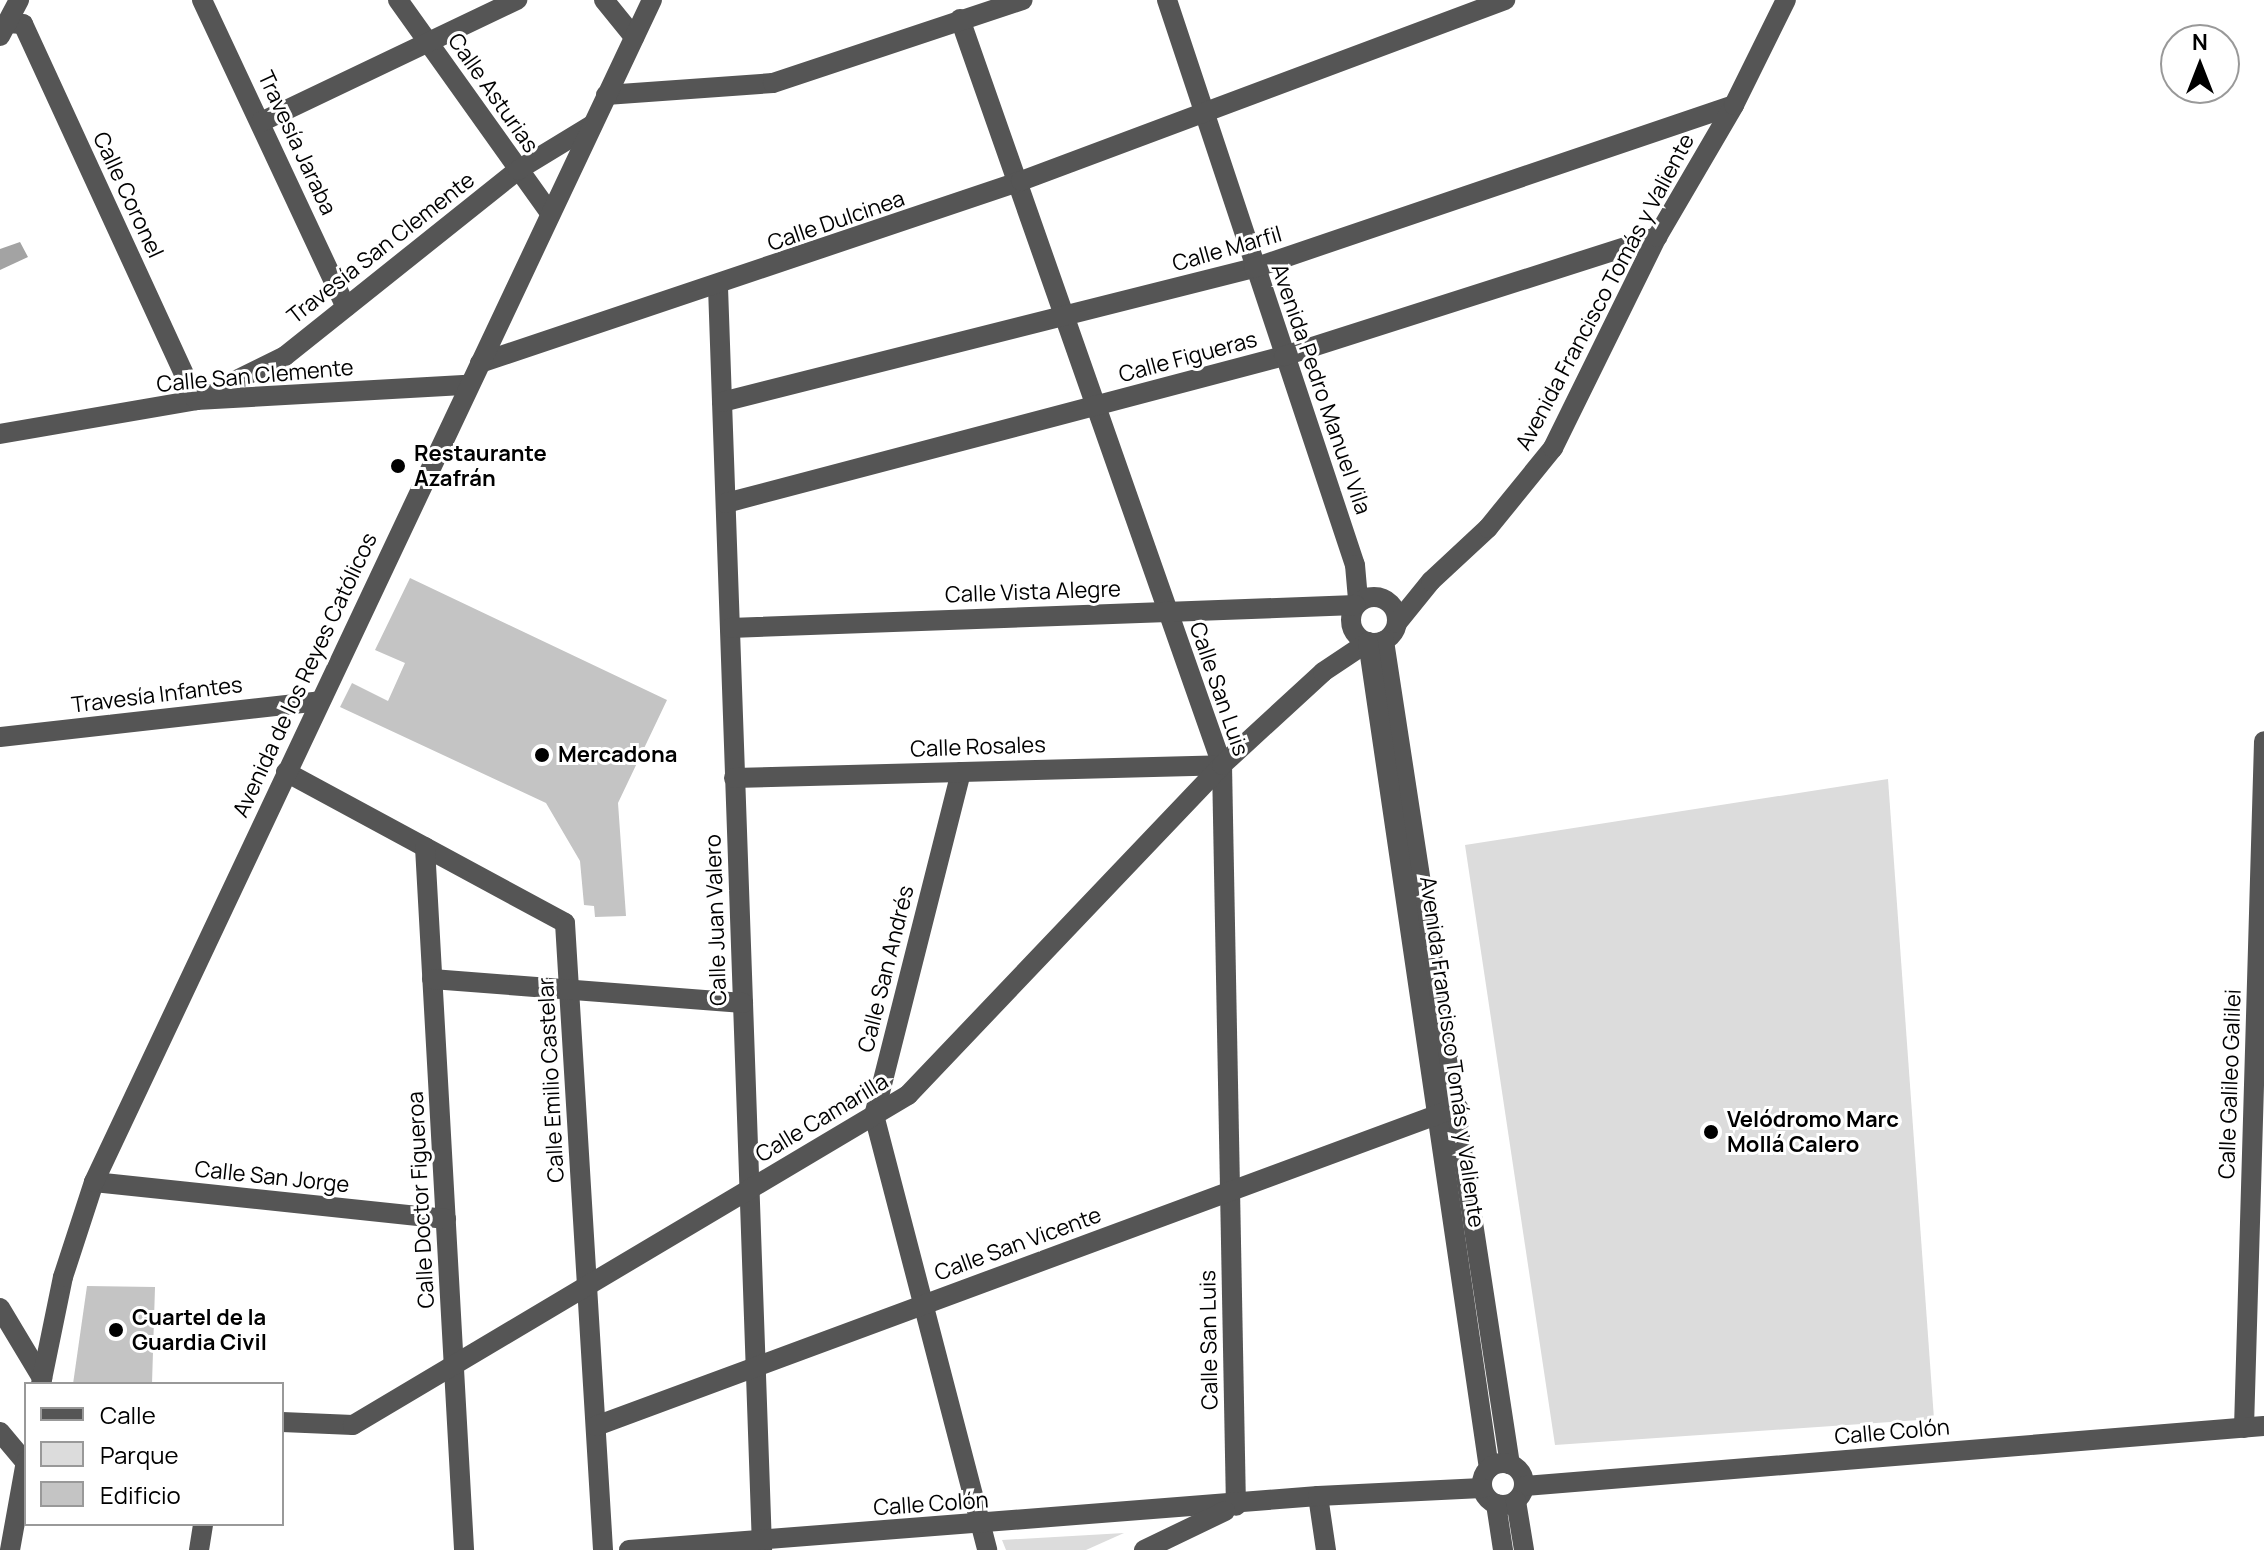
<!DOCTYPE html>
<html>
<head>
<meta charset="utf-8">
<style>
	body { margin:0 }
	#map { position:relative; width:2264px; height:1550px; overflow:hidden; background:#fff; font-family:Manrope,sans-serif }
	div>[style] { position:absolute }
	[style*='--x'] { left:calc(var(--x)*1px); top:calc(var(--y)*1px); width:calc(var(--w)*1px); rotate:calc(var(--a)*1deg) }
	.green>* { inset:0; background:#dcdcdc }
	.water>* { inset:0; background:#a3a3a3 }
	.building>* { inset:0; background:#c4c4c4 }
	.minor>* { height:20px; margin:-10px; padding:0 10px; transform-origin:10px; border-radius:10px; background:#555 }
	.minor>.ring { margin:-10px; padding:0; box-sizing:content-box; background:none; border:20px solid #555; border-radius:50% }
	.dots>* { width:22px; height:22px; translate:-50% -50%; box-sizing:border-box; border:4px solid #fff; border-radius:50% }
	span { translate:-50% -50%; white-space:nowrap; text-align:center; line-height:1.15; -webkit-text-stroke:6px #fff; paint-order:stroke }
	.street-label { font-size:22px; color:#000 }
	.poi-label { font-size:22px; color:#000; font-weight:700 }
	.left { translate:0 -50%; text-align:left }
	.legend { position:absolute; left:24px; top:1382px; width:260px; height:144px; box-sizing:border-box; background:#fff; border:2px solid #999; margin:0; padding:10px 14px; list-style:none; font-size:24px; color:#000 }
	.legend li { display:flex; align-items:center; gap:16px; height:40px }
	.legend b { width:40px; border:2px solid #999 }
	.north { position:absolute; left:2160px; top:24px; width:80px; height:80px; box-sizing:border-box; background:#fff; border:2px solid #999; border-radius:50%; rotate:0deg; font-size:22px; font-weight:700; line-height:32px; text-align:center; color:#000 }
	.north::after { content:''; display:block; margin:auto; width:28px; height:36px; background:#000; clip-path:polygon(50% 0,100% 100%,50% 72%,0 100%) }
</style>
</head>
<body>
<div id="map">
	<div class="green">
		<i style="clip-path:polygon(1888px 779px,1934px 1419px,1555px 1445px,1465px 845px)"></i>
		<i style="clip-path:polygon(1124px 1533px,1086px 1550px,1006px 1550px,1002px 1540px)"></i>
	</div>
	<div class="water">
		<i style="clip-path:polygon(20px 242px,28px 257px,0 270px,0 249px)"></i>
	</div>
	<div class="building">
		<i style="clip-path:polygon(410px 578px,667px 700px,618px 803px,626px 916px,595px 917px,594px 906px,584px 905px,580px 861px,546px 803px,340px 707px,352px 683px,388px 701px,405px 663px,375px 650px)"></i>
		<i style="clip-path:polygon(87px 1286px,155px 1287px,152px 1384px,73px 1384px)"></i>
	</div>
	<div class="minor">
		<i style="--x:202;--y:0;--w:339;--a:64.9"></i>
		<i style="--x:398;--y:0;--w:262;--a:54.5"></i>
		<i style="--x:604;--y:0;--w:48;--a:51"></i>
		<i style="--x:1167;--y:0;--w:595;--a:71.6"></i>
		<i style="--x:1355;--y:565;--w:38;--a:85"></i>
		<i style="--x:960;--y:19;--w:791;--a:70.65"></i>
		<i style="--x:1222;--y:765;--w:741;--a:88.92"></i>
		<i style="--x:7;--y:23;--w:16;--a:4"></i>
		<i style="--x:23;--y:24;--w:414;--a:65.3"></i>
		<i style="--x:196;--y:400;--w:99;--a:-26.3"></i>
		<i style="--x:285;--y:356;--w:298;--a:-38.6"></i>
		<i style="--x:518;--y:170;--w:87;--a:-31.3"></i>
		<i style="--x:0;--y:36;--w:41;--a:-62.2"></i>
		<i style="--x:606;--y:95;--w:167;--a:-4.1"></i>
		<i style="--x:773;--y:83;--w:263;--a:-18.4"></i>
		<i style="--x:261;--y:122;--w:284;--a:-25.5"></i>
		<i style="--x:718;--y:287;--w:1264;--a:88"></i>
		<i style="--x:480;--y:363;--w:571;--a:-18.59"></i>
		<i style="--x:1021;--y:181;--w:517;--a:-20.5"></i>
		<i style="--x:722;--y:402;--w:549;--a:-14.14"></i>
		<i style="--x:1254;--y:268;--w:507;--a:-18.76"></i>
		<i style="--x:0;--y:434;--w:199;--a:-9.8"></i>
		<i style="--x:196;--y:400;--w:272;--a:-3.2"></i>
		<i style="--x:726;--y:503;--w:577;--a:-14.76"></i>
		<i style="--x:1284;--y:356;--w:392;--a:-17.7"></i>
		<i class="ring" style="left:1351px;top:597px;width:26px;height:26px"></i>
		<i style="--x:1397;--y:623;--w:54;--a:-51"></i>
		<i style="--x:1431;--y:581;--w:78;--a:-42.9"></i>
		<i style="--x:1488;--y:528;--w:103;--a:-50.9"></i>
		<i style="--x:1553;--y:448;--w:235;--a:-63.8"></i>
		<i style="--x:1657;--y:237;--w:153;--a:-59.7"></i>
		<i style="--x:1734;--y:105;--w:117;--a:-63.7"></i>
		<i style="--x:730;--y:628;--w:626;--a:-2.1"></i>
		<i style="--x:1384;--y:641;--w:833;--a:81.3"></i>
		<i style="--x:0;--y:737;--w:322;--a:-6.4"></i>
		<i style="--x:286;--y:772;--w:317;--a:28.4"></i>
		<i style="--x:565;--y:923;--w:628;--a:86.53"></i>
		<i style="--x:961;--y:772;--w:354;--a:104.2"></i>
		<i style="--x:874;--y:1115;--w:449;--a:75.4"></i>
		<i style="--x:734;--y:778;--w:488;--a:-1.5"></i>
		<i style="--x:425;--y:847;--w:704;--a:86.82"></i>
		<i style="--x:432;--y:979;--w:312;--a:4.4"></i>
		<i style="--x:94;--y:1182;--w:354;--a:6"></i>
		<i style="--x:0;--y:1308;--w:82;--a:59"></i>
		<i style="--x:41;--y:1384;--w:109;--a:-78.4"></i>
		<i style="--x:63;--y:1277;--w:100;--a:-71.9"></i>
		<i style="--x:94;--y:1182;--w:1307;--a:-64.73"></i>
		<i style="--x:282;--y:1422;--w:71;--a:2.4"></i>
		<i style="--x:353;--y:1425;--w:646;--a:-30.74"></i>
		<i style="--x:908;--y:1095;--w:456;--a:-46.4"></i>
		<i style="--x:1222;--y:765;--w:137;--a:-42.6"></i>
		<i style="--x:1323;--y:672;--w:54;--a:-33.7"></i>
		<i style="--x:1368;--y:642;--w:835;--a:81.67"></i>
		<i style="--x:596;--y:1426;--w:919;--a:-20.31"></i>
		<i style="--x:2244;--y:1428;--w:687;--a:-88.33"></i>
		<i style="--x:0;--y:1432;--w:40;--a:50"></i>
		<i class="ring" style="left:1482px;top:1463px;width:22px;height:22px"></i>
		<i style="--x:1525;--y:1486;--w:741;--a:-4.64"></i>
		<i style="--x:1318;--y:1496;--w:55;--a:81.6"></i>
		<i style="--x:1516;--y:1501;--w:50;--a:80.7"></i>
		<i style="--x:1496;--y:1504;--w:47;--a:81.3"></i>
		<i style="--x:10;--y:1550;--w:90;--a:-79.8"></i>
		<i style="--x:199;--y:1550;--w:26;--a:-81"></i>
		<i style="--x:629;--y:1550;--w:691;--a:-4.48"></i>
		<i style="--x:1318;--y:1496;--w:164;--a:-2.8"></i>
		<i style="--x:1144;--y:1550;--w:90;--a:-25.7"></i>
	</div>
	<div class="dots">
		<i style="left:398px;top:466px;background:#000"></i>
		<i style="left:542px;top:755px;background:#000"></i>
		<i style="left:1711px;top:1132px;background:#000"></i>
		<i style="left:116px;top:1330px;background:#000"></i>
	</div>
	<div class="street-label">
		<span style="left:493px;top:93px;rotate:55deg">Calle Asturias</span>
		<span style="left:297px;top:143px;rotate:65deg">Travesía Jaraba</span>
		<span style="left:128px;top:195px;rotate:65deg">Calle Coronel</span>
		<span style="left:836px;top:221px;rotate:-19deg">Calle Dulcinea</span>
		<span style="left:381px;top:248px;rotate:-38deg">Travesía San Clemente</span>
		<span style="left:1227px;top:249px;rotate:-16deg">Calle Marfil</span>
		<span style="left:1605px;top:292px;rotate:-62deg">Avenida Francisco Tomás y Valiente</span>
		<span style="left:1188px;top:357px;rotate:-15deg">Calle Figueras</span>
		<span style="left:255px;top:376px;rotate:-5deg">Calle San Clemente</span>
		<span style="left:1321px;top:389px;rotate:71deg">Avenida Pedro Manuel Vila</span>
		<span style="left:1033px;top:592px;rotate:-2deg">Calle Vista Alegre</span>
		<span style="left:305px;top:675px;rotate:-65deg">Avenida de los Reyes Católicos</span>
		<span style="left:1219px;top:689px;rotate:71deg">Calle San Luis</span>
		<span style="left:157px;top:695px;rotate:-7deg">Travesía Infantes</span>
		<span style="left:978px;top:747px;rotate:-2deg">Calle Rosales</span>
		<span style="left:716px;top:920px;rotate:-92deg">Calle Juan Valero</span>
		<span style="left:886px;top:969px;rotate:-76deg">Calle San Andrés</span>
		<span style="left:1452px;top:1052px;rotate:82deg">Avenida Francisco Tomás y Valiente</span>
		<span style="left:551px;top:1080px;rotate:-93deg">Calle Emilio Castelar</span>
		<span style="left:2230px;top:1084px;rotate:-88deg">Calle Galileo Galilei</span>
		<span style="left:822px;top:1118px;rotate:-31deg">Calle Camarilla</span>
		<span style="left:272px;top:1177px;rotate:6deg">Calle San Jorge</span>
		<span style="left:421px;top:1200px;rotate:-93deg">Calle Doctor Figueroa</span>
		<span style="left:1018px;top:1244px;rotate:-20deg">Calle San Vicente</span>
		<span style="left:1209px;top:1340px;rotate:-91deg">Calle San Luis</span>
		<span style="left:1892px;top:1432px;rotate:-5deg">Calle Colón</span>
		<span style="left:931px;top:1504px;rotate:-4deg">Calle Colón</span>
	</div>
	<div class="poi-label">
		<span class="left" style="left:414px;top:466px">Restaurante<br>Azafrán</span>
		<span class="left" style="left:558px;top:755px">Mercadona</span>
		<span class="left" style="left:1727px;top:1132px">Velódromo Marc<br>Mollá Calero</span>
		<span class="left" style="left:132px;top:1330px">Cuartel de la<br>Guardia Civil</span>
	</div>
	<ul class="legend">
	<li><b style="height:10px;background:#555"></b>Calle</li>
	<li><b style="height:22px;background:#dcdcdc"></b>Parque</li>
	<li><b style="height:22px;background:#c4c4c4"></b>Edificio</li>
	</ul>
	<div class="north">N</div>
</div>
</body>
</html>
